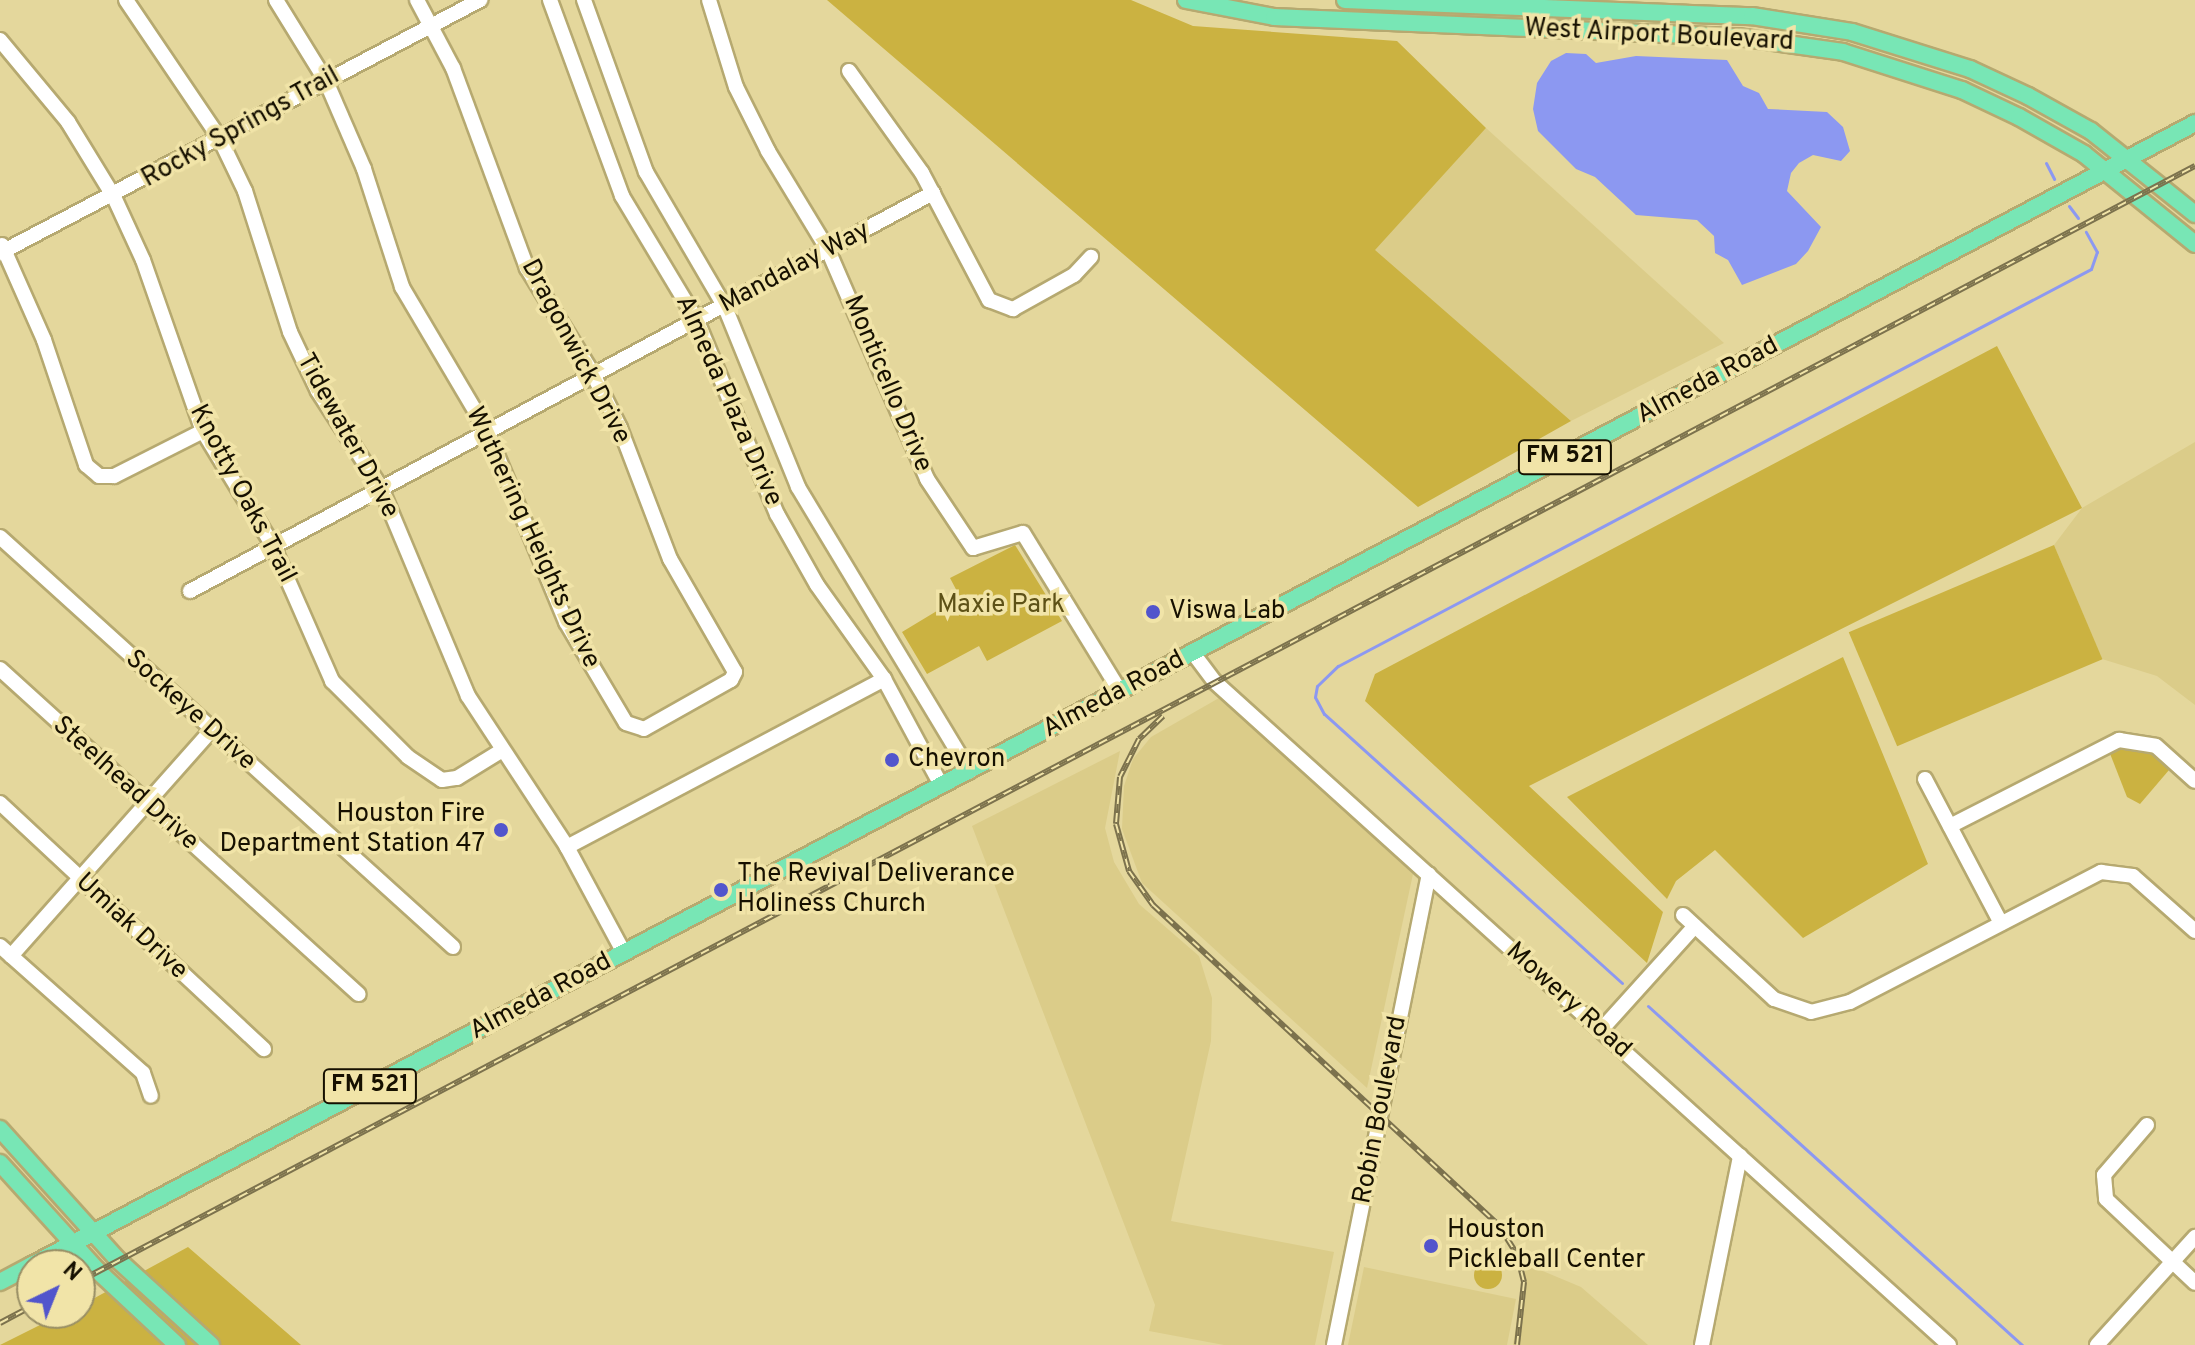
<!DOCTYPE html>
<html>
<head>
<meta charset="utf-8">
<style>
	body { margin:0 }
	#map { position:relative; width:2195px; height:1345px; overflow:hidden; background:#e4d79c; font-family:Overpass,sans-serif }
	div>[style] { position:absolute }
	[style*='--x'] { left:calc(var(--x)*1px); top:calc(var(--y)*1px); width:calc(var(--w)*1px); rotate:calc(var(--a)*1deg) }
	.built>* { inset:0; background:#dbcc89 }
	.green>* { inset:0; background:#cbb241; transform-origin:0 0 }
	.round { border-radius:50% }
	.water>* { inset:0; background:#8c98f1 }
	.stream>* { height:3px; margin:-1.5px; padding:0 1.5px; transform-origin:1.5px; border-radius:1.5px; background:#8c98f1 }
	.roads { filter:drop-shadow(2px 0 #b6a970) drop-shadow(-2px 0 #b6a970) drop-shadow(0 2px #b6a970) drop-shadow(0 -2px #b6a970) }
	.minor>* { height:14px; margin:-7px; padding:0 7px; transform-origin:7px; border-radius:7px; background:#fff }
	.major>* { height:16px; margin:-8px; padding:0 8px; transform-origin:8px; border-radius:8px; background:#78e6b5 }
	.rail>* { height:6px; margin-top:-3px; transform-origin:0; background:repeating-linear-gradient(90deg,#f1e4a8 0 9px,#7c724d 0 18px); box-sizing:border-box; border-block:2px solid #7c724d }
	.dots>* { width:22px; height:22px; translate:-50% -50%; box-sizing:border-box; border:4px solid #f1e4a8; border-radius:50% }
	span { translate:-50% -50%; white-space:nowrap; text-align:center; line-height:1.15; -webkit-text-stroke:7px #f1e4a8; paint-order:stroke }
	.shield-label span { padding:2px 6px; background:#f1e4a8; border:2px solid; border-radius:6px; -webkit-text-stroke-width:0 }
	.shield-label { font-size:24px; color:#161000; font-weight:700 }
	.street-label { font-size:26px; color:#161000 }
	.park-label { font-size:26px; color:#5d5117 }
	.poi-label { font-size:26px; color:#161000 }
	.left { translate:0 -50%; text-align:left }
	.right { translate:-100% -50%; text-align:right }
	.north { position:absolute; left:16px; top:1249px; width:80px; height:80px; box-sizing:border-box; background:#f1e4a8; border:2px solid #998f65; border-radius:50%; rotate:43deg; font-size:22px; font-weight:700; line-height:32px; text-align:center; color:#161000 }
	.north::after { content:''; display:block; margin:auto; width:28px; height:36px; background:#5255cc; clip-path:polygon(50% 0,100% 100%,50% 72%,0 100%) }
</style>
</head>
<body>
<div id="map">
	<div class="built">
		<i style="clip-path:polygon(1486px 128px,1724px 343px,1571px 421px,1374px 250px)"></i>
		<i style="clip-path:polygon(2195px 442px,2195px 705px,2157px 676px,2102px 659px,2054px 545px,2082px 508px)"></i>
		<i style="clip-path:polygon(1219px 698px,1413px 874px,1367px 1088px,1142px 883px,1122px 829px,1124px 786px,1133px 759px,1151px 737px)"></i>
		<i style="clip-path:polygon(1120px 751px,1105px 828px,1114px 862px,1139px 904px,1199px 956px,1212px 998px,1211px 1041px,1171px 1221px,1334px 1252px,1315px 1345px,1224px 1345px,1149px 1331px,1155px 1305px,972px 826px)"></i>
		<i style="clip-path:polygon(1526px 1264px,1581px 1287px,1648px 1345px,1513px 1345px)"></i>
		<i style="clip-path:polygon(1364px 1267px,1516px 1299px,1507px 1345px,1348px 1345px)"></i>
	</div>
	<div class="green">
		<i style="clip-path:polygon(827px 0,1131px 0,1193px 26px,1397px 41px,1486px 128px,1375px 250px,1571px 421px,1418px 507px)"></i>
		<i style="clip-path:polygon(1997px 346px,2082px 508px,1529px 786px,1663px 912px,1647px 963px,1365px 701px,1375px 674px)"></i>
		<i style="clip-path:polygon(1015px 545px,1062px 621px,987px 661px,979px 646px,927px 674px,902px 632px,960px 597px,950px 578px)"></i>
		<i style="left:2054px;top:545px;width:124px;height:223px;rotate:67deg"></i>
		<i style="clip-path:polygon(1843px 657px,1928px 864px,1803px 938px,1715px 850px,1676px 881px,1667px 899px,1567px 797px)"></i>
		<i style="clip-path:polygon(2128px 739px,2175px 763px,2140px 804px,2127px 797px,2109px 751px)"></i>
		<i style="clip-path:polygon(188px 1247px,301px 1345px,0 1345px,64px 1313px,80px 1313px,80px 1306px)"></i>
		<i class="round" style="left:1474px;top:1261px;width:28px;height:28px"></i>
	</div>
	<div class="water">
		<i style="clip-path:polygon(1566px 53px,1586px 54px,1596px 63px,1636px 56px,1727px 60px,1743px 86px,1759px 93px,1768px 109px,1827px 112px,1843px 127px,1850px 151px,1841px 161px,1813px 155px,1799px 163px,1791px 173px,1787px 191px,1821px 227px,1808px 251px,1796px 264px,1742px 285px,1728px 260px,1715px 253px,1714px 236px,1697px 220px,1636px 215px,1595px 177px,1576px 169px,1538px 131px,1533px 109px,1537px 83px,1551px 61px)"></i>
	</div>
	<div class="stream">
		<i style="--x:2046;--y:163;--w:18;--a:63"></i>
		<i style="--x:2069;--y:206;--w:15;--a:53"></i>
		<i style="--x:1622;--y:983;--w:401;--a:-137.9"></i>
		<i style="--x:1324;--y:714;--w:19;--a:-118"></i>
		<i style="--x:1315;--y:697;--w:11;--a:-80"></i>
		<i style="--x:1317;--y:686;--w:29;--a:-44"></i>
		<i style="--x:1338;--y:666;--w:851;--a:-27.8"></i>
		<i style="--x:2091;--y:269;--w:18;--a:-71"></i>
		<i style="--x:2097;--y:252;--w:23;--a:-119"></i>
		<i style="--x:1648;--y:1006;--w:505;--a:42.19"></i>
	</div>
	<div class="roads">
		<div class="minor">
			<i style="--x:126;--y:0;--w:168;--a:55.9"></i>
			<i style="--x:220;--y:139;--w:58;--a:64.3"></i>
			<i style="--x:245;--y:191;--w:148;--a:72.3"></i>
			<i style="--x:290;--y:332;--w:65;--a:64.6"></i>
			<i style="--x:318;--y:391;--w:116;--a:57"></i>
			<i style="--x:381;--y:488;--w:225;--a:67.3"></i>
			<i style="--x:468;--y:696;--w:181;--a:56.7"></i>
			<i style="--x:567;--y:847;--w:120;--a:61.7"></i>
			<i style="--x:276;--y:0;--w:95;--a:58.3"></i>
			<i style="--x:326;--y:81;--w:96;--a:66.6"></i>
			<i style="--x:364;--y:169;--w:124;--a:72.1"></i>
			<i style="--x:402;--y:287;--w:167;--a:59.4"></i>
			<i style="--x:487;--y:431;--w:207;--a:67.5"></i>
			<i style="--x:566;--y:622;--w:117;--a:59.3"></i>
			<i style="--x:626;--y:723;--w:19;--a:18"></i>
			<i style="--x:644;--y:729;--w:100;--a:-29.4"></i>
			<i style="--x:731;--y:680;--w:9;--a:-63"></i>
			<i style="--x:735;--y:672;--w:130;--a:-119.9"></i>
			<i style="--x:670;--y:559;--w:140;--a:-110.9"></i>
			<i style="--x:620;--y:428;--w:60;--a:-116.6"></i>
			<i style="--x:593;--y:374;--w:125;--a:-121.9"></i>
			<i style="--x:527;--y:268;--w:213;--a:-110.3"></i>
			<i style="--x:453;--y:68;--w:77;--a:-117.9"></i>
			<i style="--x:550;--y:0;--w:209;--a:69.8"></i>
			<i style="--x:622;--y:196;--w:146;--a:59"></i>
			<i style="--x:697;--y:321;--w:209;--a:67.5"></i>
			<i style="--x:777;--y:514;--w:81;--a:60.6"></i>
			<i style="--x:817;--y:585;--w:115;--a:54.5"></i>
			<i style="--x:884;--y:679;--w:120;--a:61.7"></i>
			<i style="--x:584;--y:0;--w:183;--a:70.2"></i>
			<i style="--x:646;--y:172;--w:156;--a:59.7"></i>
			<i style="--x:725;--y:307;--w:194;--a:67.9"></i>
			<i style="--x:798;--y:487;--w:332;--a:58.9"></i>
			<i style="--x:709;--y:0;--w:91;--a:72.8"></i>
			<i style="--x:736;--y:87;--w:72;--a:63.4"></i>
			<i style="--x:768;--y:151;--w:116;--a:58.8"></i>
			<i style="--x:828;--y:250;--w:249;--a:66.6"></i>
			<i style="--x:927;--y:479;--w:83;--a:56.3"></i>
			<i style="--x:973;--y:548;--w:52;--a:-16.7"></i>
			<i style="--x:1023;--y:533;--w:185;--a:58.5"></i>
			<i style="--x:0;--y:40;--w:107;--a:50.3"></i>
			<i style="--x:68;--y:122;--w:88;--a:58.5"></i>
			<i style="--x:114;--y:197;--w:69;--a:65.3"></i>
			<i style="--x:143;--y:260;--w:181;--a:70.7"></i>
			<i style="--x:203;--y:431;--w:132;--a:58.6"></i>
			<i style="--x:272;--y:544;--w:150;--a:66.3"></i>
			<i style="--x:332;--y:681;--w:107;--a:45"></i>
			<i style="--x:408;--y:757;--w:41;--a:34.1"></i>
			<i style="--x:442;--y:780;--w:15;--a:-8"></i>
			<i style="--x:457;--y:778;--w:52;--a:-31.5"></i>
			<i style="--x:849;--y:71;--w:125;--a:54.4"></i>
			<i style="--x:922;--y:173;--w:144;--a:62.2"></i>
			<i style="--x:989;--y:300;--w:26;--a:21"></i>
			<i style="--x:1013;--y:309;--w:70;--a:-29.1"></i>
			<i style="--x:1074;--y:275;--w:25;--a:-47"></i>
			<i style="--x:2;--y:245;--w:104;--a:66.1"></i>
			<i style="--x:44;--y:340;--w:132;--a:71.4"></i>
			<i style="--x:86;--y:465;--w:17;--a:40"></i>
			<i style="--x:99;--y:476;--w:15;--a:0"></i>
			<i style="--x:114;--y:476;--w:100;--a:-26.8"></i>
			<i style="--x:0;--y:253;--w:543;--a:-27.79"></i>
			<i style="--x:0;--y:537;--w:611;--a:42.15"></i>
			<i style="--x:190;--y:591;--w:843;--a:-28.18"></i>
			<i style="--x:1193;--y:653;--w:36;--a:53"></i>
			<i style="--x:1215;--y:682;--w:989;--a:42.09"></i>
			<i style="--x:0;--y:669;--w:484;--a:42.2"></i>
			<i style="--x:1925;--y:779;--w:163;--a:62.2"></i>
			<i style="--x:0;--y:803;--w:361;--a:43"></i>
			<i style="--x:1950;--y:826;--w:190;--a:-27"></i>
			<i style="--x:2119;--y:740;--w:37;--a:9"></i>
			<i style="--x:2156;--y:746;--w:52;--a:41.9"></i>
			<i style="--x:567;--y:847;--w:359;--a:-27.9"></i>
			<i style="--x:1683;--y:915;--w:124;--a:42.7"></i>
			<i style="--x:1774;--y:999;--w:39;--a:19"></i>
			<i style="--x:1811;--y:1012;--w:40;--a:-14.4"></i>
			<i style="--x:1850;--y:1002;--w:283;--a:-27.4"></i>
			<i style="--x:2101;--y:872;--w:32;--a:7"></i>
			<i style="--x:2133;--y:876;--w:83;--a:41.6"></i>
			<i style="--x:0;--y:946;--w:191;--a:41.6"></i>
			<i style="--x:143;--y:1073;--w:24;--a:71"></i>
			<i style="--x:11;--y:956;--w:302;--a:-48.4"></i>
			<i style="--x:1601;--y:1030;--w:140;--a:-47.9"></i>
			<i style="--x:2147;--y:1125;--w:66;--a:130.7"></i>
			<i style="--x:2104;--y:1175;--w:24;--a:85"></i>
			<i style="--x:2106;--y:1199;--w:122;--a:43.3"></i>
			<i style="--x:1334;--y:1345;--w:480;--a:-78.6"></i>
			<i style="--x:1702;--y:1345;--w:193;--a:-78.6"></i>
			<i style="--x:2097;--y:1345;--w:146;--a:-47.8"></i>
		</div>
		<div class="major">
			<i style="--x:1186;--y:0;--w:90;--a:10.9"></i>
			<i style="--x:1274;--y:17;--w:464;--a:2.5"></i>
			<i style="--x:1738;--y:37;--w:106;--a:8.1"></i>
			<i style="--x:1843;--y:52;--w:125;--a:17.7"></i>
			<i style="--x:1962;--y:90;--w:63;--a:25.3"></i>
			<i style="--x:2019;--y:117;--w:75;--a:29.6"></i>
			<i style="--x:2084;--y:154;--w:143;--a:39"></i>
			<i style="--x:1345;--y:0;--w:407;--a:2.3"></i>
			<i style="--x:1752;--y:16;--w:101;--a:9.1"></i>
			<i style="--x:1852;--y:32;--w:124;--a:17.4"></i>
			<i style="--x:1970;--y:69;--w:64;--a:25"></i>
			<i style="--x:2028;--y:96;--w:72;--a:29.1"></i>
			<i style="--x:2091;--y:131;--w:133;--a:38.6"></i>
			<i style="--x:0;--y:1129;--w:176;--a:48"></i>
			<i style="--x:118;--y:1260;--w:126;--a:42.4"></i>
			<i style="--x:0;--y:1163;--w:146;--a:47.8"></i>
			<i style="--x:98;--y:1271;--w:108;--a:43.1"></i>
			<i style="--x:32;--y:1265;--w:2446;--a:-27.83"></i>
			<i style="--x:0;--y:1282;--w:36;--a:-28"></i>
		</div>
	</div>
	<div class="rail">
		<i style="--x:1163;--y:716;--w:33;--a:136"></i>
		<i style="--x:1139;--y:739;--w:42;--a:116.6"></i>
		<i style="--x:1120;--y:777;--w:47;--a:94.9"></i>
		<i style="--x:1116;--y:824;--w:49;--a:74.5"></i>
		<i style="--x:1129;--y:871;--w:42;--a:54.8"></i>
		<i style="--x:1153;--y:905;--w:470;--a:42.8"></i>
		<i style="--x:1498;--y:1224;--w:36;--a:58"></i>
		<i style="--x:1517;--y:1254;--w:29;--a:76"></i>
		<i style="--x:1524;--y:1282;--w:63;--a:96.3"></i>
		<i style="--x:80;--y:1281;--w:2391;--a:-27.8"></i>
		<i style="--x:0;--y:1323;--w:36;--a:-28"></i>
	</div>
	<div class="dots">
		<i style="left:1153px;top:612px;background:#5255cc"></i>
		<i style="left:892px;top:760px;background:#5255cc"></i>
		<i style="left:501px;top:830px;background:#5255cc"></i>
		<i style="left:721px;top:890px;background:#5255cc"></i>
		<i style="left:1431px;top:1246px;background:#5255cc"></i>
	</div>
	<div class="shield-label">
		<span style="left:1565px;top:457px">FM 521</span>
		<span style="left:370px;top:1086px">FM 521</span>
	</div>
	<div class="street-label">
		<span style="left:1659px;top:36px;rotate:3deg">West Airport Boulevard</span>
		<span style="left:241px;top:128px;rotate:-29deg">Rocky Springs Trail</span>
		<span style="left:795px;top:268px;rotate:-28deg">Mandalay Way</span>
		<span style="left:575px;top:352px;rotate:62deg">Dragonwick Drive</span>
		<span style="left:1708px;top:381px;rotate:-28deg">Almeda Road</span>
		<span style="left:887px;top:384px;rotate:67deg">Monticello Drive</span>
		<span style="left:728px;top:401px;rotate:66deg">Almeda Plaza Drive</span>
		<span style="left:347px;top:436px;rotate:61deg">Tidewater Drive</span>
		<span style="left:242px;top:494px;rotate:62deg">Knotty Oaks Trail</span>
		<span style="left:532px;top:538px;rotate:65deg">Wuthering Heights Drive</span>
		<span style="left:1114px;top:695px;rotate:-28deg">Almeda Road</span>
		<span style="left:190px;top:711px;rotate:42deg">Sockeye Drive</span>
		<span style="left:125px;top:784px;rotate:42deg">Steelhead Drive</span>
		<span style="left:131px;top:927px;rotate:43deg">Umiak Drive</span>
		<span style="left:541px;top:997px;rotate:-28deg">Almeda Road</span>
		<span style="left:1568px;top:1001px;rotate:42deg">Mowery Road</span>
		<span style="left:1381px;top:1110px;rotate:-79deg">Robin Boulevard</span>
	</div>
	<div class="park-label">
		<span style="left:1001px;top:606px">Maxie Park</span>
	</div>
	<div class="poi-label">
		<span class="left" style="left:1169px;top:612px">Viswa Lab</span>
		<span class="left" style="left:908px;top:760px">Chevron</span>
		<span class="right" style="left:485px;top:830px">Houston Fire<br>Department Station 47</span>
		<span class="left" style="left:737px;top:890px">The Revival Deliverance<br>Holiness Church</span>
		<span class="left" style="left:1447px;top:1246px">Houston<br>Pickleball Center</span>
	</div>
	<div class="north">N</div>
</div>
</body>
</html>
